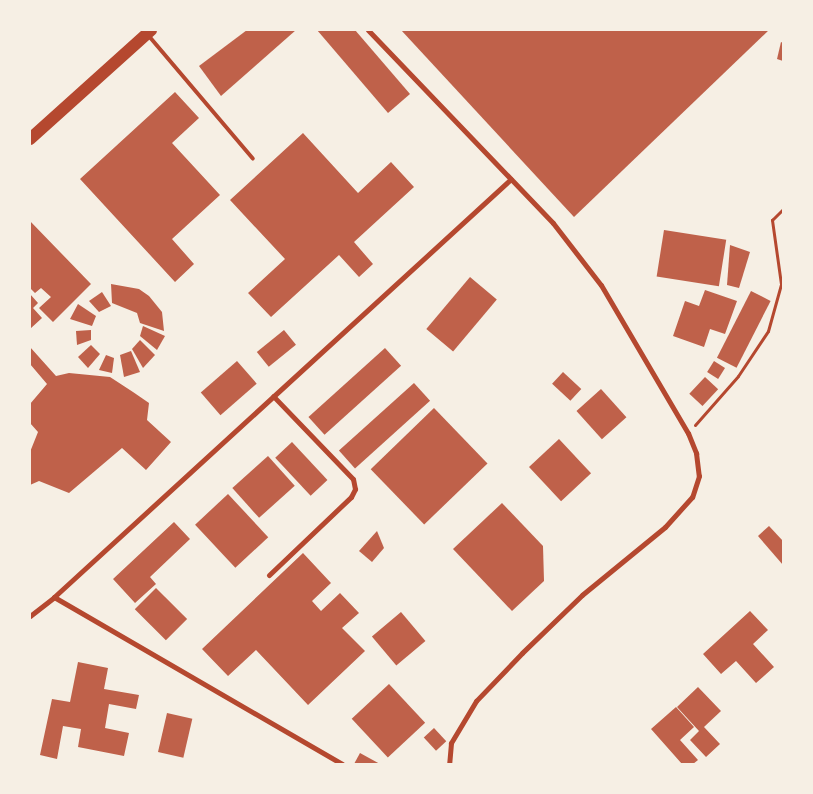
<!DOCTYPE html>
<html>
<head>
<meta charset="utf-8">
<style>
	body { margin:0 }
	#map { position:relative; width:813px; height:794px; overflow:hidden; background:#f6efe4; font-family:Signika,sans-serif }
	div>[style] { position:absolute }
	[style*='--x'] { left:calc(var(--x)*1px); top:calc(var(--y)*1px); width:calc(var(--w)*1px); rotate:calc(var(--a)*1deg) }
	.building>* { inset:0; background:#bf614a; transform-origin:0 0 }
	.path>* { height:3px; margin:-1.5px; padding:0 1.5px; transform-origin:1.5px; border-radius:1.5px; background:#b5482f }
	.service>* { height:4px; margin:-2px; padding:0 2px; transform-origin:2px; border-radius:2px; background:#b5482f }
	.minor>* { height:5px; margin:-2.5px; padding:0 2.5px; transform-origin:2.5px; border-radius:2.5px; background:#b5482f }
	.primary>* { height:12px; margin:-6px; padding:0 6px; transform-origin:6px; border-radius:6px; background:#b5482f }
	span { translate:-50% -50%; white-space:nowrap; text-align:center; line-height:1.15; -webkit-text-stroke:4px #f6efe4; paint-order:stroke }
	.frame { position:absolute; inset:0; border:31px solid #f6efe4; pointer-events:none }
</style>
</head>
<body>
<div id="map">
	<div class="building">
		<i style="clip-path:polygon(247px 30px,296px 30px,221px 96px,199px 66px)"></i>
		<i style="clip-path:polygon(317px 30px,355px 30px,410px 94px,388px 113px)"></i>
		<i style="clip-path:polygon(401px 30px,769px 30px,574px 217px)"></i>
		<i style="clip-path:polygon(781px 42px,783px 43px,783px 61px,777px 59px)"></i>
		<i style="clip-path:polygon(175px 92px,199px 118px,172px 143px,220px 195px,172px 239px,194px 264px,175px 282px,80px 179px)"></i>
		<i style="clip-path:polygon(303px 133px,358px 193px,391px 162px,414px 187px,354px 242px,373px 264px,359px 277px,339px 255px,271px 317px,248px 293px,285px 259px,230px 200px)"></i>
		<i style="clip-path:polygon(30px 221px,91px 284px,53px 322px,39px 308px,51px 297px,41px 288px,35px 293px,30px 288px)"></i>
		<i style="left:664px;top:230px;width:63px;height:47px;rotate:9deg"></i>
		<i style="clip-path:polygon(730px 245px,750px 252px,739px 288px,727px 285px)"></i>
		<i style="left:470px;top:277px;width:35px;height:68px;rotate:40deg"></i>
		<i style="clip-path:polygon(111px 284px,139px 289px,149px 296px,162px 312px,164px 331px,140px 323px,137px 313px,112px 303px)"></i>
		<i style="clip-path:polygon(705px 290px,737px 301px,725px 334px,710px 329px,704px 347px,673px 336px,685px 301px,699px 306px)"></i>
		<i style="left:751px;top:291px;width:22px;height:75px;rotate:27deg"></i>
		<i style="clip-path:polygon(102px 292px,111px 306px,99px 312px,89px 301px)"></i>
		<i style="clip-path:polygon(30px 294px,38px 303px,33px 308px,42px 318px,30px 329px)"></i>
		<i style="clip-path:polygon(78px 304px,96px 316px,92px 326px,70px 319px)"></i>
		<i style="clip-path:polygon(143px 326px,165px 336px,157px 350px,140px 336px)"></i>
		<i style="clip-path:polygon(91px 330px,91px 340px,77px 345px,76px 331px)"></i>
		<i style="left:284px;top:330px;width:19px;height:35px;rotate:51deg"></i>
		<i style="clip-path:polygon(140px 340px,155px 355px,143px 368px,132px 349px)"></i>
		<i style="clip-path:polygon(91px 345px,100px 354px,88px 368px,78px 357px)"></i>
		<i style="clip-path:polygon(30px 347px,56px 376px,69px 373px,110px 377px,133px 392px,149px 403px,147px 420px,171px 442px,146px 470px,122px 448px,69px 493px,39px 481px,30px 485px,30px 452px,38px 432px,30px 423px,30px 404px,47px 384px,30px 364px)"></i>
		<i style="left:385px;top:348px;width:24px;height:103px;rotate:48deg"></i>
		<i style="clip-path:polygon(131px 351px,140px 372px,124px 377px,120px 355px)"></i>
		<i style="clip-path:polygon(106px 355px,114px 358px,112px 373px,99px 370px)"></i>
		<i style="left:237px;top:361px;width:30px;height:48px;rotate:49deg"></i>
		<i style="left:714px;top:361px;width:13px;height:13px;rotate:32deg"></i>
		<i style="left:563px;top:372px;width:25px;height:16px;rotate:43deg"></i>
		<i style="left:705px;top:377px;width:18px;height:23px;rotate:43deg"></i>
		<i style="left:414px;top:383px;width:24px;height:101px;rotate:48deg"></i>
		<i style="left:601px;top:389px;width:38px;height:33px;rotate:48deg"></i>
		<i style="left:434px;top:408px;width:77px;height:88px;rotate:46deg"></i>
		<i style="left:559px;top:439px;width:47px;height:41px;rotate:47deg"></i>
		<i style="left:292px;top:442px;width:52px;height:23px;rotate:47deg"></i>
		<i style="left:268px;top:456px;width:40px;height:48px;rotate:48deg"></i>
		<i style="left:228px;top:494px;width:59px;height:45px;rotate:47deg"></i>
		<i style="clip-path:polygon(502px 503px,543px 546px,544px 581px,512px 611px,453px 549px)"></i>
		<i style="clip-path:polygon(174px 522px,190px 539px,150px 577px,156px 584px,135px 603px,113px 579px)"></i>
		<i style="clip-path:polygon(769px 526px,783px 541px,783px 565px,758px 536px)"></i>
		<i style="clip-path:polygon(377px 531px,384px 548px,372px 562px,359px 551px)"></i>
		<i style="clip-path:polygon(303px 553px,331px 583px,312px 601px,321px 611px,340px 593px,359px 613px,342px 628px,365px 651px,308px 705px,256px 650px,228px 676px,202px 649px)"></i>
		<i style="left:156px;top:588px;width:44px;height:30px;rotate:45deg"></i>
		<i style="clip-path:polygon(750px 611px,768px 630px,753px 644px,774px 667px,756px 683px,736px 661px,721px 674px,703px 654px)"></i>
		<i style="left:401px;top:612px;width:38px;height:38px;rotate:50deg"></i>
		<i style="clip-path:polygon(78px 662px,108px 668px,104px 689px,139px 695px,136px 709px,109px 704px,105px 728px,129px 733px,124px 756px,78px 747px,81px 729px,63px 726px,57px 759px,40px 755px,52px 699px,70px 702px)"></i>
		<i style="left:389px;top:684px;width:53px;height:51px;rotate:47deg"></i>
		<i style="clip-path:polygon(698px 687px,721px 711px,704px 727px,720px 744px,706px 757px,690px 740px,699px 731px,677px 707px)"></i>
		<i style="clip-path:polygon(676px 707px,694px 727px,680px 740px,698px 760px,693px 764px,682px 764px,651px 729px)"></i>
		<i style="left:167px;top:713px;width:26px;height:40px;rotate:13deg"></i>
		<i style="left:434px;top:728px;width:18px;height:14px;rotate:47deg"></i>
		<i style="clip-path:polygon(360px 753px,380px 764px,354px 764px)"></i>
	</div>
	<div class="path">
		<i style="--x:695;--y:425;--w:65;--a:-48.7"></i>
		<i style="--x:738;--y:376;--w:54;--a:-56.3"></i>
		<i style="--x:768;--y:331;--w:49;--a:-74.5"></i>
		<i style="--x:781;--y:284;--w:65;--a:-98"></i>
		<i style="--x:772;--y:220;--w:16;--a:-45"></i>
	</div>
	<div class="service">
		<i style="--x:148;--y:35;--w:162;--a:49.7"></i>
	</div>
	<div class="minor">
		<i style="--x:368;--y:30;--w:267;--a:46.2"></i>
		<i style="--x:553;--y:223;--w:78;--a:52.3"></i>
		<i style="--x:601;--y:285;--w:172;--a:59.6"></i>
		<i style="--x:688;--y:433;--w:22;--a:68"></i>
		<i style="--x:696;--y:453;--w:23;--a:83"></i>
		<i style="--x:699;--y:476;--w:22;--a:108"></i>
		<i style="--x:692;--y:497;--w:40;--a:132"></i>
		<i style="--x:665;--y:527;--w:107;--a:140.7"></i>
		<i style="--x:582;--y:595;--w:83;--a:136"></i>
		<i style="--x:522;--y:653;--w:66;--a:133.8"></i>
		<i style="--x:476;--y:701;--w:49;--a:120.8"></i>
		<i style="--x:451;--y:743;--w:21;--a:95"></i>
		<i style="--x:269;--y:575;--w:113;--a:-43.6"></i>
		<i style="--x:351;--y:497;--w:9;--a:-63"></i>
		<i style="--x:355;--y:489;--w:10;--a:-101"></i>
		<i style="--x:353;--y:479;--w:115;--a:-133.9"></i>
		<i style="--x:54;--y:597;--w:333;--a:30.1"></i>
		<i style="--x:30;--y:616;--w:31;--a:-38"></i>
		<i style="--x:54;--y:597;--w:619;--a:-42.45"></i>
	</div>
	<div class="primary">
		<i style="--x:30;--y:139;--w:163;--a:-42"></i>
	</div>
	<div class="frame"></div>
</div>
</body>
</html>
